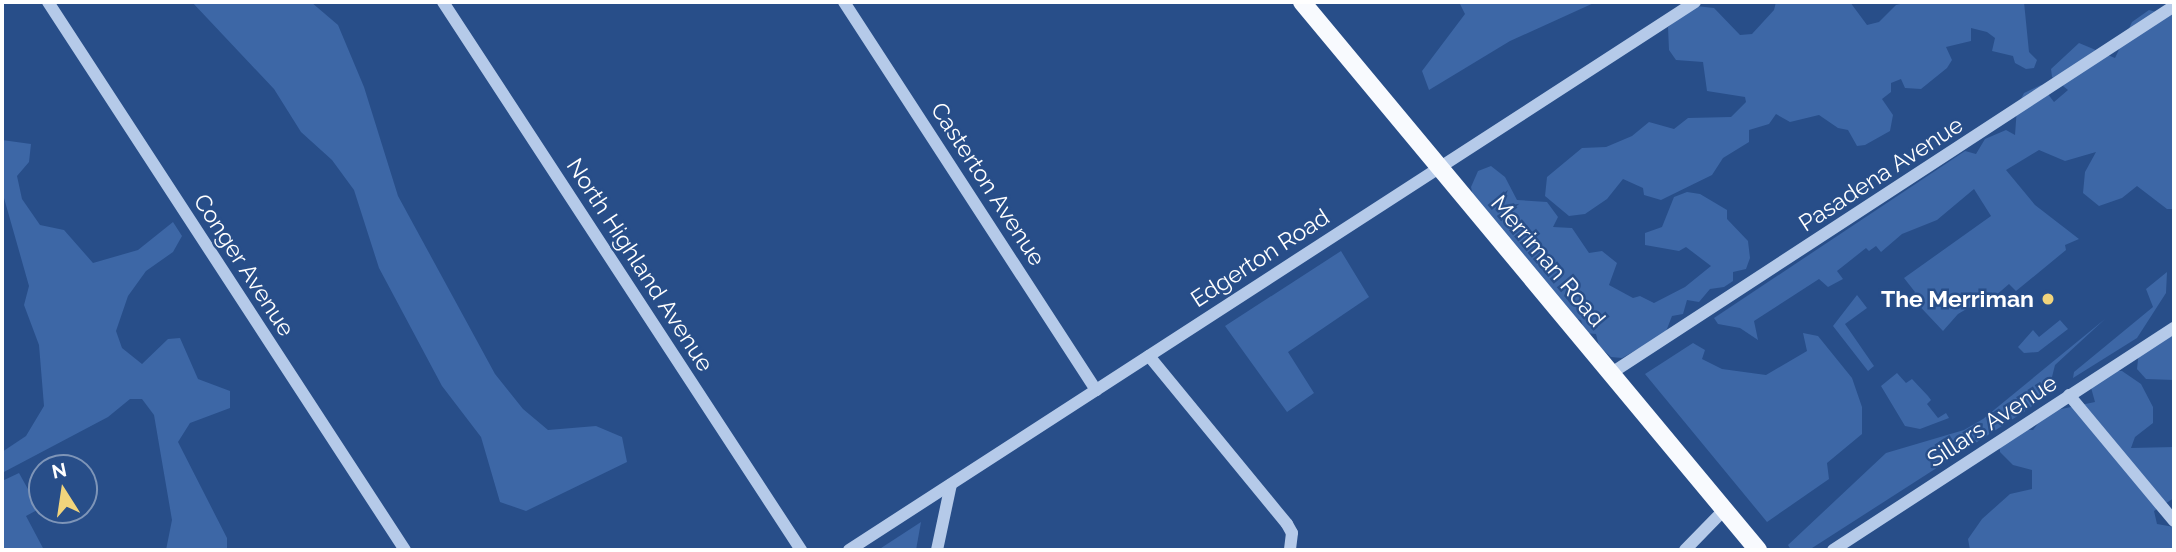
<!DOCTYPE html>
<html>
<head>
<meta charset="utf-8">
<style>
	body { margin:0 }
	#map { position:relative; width:2176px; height:552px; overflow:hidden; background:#284e89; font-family:Raleway,sans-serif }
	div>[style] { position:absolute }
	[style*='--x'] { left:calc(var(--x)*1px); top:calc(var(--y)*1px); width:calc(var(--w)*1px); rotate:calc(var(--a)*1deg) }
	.green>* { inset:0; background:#3d67a6 }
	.minor>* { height:12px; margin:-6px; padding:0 6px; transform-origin:6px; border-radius:6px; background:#b5cae9 }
	.major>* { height:18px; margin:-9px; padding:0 9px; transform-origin:9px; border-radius:9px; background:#f8fafe }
	.dots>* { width:19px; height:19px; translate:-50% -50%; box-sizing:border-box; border:4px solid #284e89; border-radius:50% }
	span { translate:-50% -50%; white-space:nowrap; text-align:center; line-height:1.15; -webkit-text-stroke:5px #284e89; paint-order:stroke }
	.street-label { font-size:23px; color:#fff }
	.poi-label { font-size:23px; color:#fff; font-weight:700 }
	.right { translate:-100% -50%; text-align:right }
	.frame { position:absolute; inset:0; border:4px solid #fff; pointer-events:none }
	.north { position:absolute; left:28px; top:454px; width:70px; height:70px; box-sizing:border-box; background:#284e89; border:2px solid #7e95b8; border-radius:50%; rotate:348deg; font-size:19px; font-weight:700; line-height:28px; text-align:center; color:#fff }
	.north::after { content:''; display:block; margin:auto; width:24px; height:32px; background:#f1d47c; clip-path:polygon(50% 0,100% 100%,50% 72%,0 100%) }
</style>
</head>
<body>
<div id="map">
	<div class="green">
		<i style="clip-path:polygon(192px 2px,311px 2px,338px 25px,364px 87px,398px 196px,495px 374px,523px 409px,548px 430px,596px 426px,622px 437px,627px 462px,526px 511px,500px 502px,481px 437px,442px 386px,379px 268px,354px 190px,332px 160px,301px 132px,274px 89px)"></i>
		<i style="clip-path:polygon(1459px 2px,1596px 2px,1510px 41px,1429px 90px,1422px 71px,1465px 14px)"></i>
		<i style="clip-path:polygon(1776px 2px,1850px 2px,1867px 25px,1879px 22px,1896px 5px,1909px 2px,2024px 2px,2029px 52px,2037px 60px,2034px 68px,2026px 69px,2015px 63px,2013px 56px,1992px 51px,1995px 38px,1987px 32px,1971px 28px,1971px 41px,1946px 47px,1952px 60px,1947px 68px,1921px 89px,1905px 88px,1901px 79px,1891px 83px,1891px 92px,1882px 99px,1893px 115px,1890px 131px,1865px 145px,1857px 146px,1848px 130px,1838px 128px,1819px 115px,1790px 122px,1776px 114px,1769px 124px,1749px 130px,1749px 142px,1723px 158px,1712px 175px,1661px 200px,1644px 195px,1643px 188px,1623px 179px,1607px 199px,1585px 214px,1569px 216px,1545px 196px,1547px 177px,1582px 148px,1606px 147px,1632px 136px,1649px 122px,1674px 129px,1688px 118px,1731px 117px,1746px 102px,1745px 97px,1707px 91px,1703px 62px,1676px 60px,1669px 50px,1668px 27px,1696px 6px,1714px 8px,1740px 35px,1752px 34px,1774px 10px)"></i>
		<i style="clip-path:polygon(2174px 9px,2174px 209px,2167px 209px,2137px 186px,2122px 198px,2099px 206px,2083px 193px,2085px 172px,2096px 152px,2065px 161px,2039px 150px,2006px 170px,2035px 205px,2079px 239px,2065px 245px,2066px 250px,2016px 291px,2009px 284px,1979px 310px,1975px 304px,1958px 314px,1943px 331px,1911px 297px,1915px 292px,1904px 278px,1991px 216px,1974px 189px,1937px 220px,1902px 234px,1881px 252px,1876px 246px,1869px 251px,1866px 248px,1837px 271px,1843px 279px,1828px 287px,1819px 279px,1754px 321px,1758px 340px,1740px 328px,1718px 324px,1714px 318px,1965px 151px,1976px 154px,1985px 139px,2006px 130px,2015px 135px,2017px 107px,2024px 93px,2041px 85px,2054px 102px,2068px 90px,2052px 77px,2051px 69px,2079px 43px,2115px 58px,2132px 22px,2149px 10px,2167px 15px)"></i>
		<i style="clip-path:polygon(2px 140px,31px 144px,29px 162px,17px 176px,22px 199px,40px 225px,64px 230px,93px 263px,138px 250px,173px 222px,182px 236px,173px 252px,146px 271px,128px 296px,116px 331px,122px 348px,142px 364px,168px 339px,180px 338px,198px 379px,230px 391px,230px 408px,190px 423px,178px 442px,227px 538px,227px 550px,166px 550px,172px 520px,154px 415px,142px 399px,130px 399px,108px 417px,2px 473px,2px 452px,26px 436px,44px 406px,39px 345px,24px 305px,29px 286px,2px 191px)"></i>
		<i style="clip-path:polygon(1491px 166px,1505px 177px,1517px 200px,1547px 202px,1558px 217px,1553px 227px,1572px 228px,1589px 253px,1602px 251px,1617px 263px,1609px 285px,1633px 298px,1640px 296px,1654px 303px,1685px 287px,1711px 266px,1686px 247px,1679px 251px,1645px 245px,1645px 233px,1662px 227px,1674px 197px,1687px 192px,1700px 194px,1727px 210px,1727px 219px,1748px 241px,1750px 258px,1746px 269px,1733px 272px,1733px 281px,1724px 287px,1710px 289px,1699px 302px,1687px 300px,1683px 314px,1672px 316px,1665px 334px,1622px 358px,1611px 357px,1599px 346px,1596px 334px,1585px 333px,1581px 320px,1572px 318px,1474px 201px,1471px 187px,1478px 171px)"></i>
		<i style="clip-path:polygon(1341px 251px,1369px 297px,1288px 352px,1314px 393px,1287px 412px,1225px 326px)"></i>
		<i style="clip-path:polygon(2167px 272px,2166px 293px,2137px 338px,2073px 378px,2074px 372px,2153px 307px,2146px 289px)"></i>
		<i style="clip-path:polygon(1857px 295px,1867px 308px,1845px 324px,1874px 366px,1868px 371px,1833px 326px)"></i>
		<i style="clip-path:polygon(2105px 319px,2055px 365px,2049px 389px,2030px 408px,1809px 550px,1791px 550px,1788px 545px,1886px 453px,1964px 430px,1983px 419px)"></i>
		<i style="clip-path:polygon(2060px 320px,2068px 329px,2038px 352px,2024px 353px,2018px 347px,2033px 330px,2039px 337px)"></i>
		<i style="clip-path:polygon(2174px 327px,2174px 380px,2146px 379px,2137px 369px,2139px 350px)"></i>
		<i style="clip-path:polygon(1803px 333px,1818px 336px,1852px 378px,1862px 407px,1862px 434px,1827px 463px,1829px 479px,1767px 522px,1645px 374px,1693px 343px,1705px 350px,1702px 359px,1722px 369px,1766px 375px,1807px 351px)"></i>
		<i style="clip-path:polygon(2102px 371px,2122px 371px,2141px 384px,2153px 407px,2153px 423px,2135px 437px,2131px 448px,2174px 447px,2174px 498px,2154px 511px,2157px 524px,2174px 527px,2174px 550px,1970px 550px,1968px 539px,1982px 519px,2010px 494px,2032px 489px,2032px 470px,2013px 465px,2000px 452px,1999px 438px,2012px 429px,2033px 430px,2047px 412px,2095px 402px,2090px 384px)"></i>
		<i style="clip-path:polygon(1897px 373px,1906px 383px,1912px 379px,1928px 396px,1931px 400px,1927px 404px,1938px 418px,1946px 413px,1949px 418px,1920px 429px,1905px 426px,1881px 386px)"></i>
		<i style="clip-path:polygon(19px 473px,39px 509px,26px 516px,44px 550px,2px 550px,2px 481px)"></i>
		<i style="clip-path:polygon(921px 522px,916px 550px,878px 550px)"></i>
	</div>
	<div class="minor">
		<i style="--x:48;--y:2;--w:654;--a:56.92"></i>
		<i style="--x:443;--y:2;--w:655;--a:56.84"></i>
		<i style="--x:844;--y:2;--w:463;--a:57"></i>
		<i style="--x:1149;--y:356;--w:217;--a:50.6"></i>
		<i style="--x:1287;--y:524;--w:10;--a:61"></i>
		<i style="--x:1292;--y:533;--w:17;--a:97"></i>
		<i style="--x:1610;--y:374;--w:673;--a:-33.12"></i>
		<i style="--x:2069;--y:395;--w:164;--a:50.2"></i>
		<i style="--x:849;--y:550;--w:1008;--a:-32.93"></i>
		<i style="--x:937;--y:550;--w:67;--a:-78"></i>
		<i style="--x:1685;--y:550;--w:56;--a:-45.7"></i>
		<i style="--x:1833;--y:550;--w:407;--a:-33.1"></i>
	</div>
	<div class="major">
		<i style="--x:1302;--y:2;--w:713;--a:50.24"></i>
	</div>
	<div class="dots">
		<i style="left:2048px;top:299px;background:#f1d47c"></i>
	</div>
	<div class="street-label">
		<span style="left:1881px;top:174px;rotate:-33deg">Pasadena Avenue</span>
		<span style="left:988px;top:184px;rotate:57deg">Casterton Avenue</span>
		<span style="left:1260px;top:258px;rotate:-33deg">Edgerton Road</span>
		<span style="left:1548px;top:261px;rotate:50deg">Merriman Road</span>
		<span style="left:244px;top:265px;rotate:57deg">Conger Avenue</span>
		<span style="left:640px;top:265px;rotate:57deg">North Highland Avenue</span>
		<span style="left:1992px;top:421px;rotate:-33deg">Sillars Avenue</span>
	</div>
	<div class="poi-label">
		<span class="right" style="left:2034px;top:299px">The Merriman</span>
	</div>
	<div class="frame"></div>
	<div class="north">N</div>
</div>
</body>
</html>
